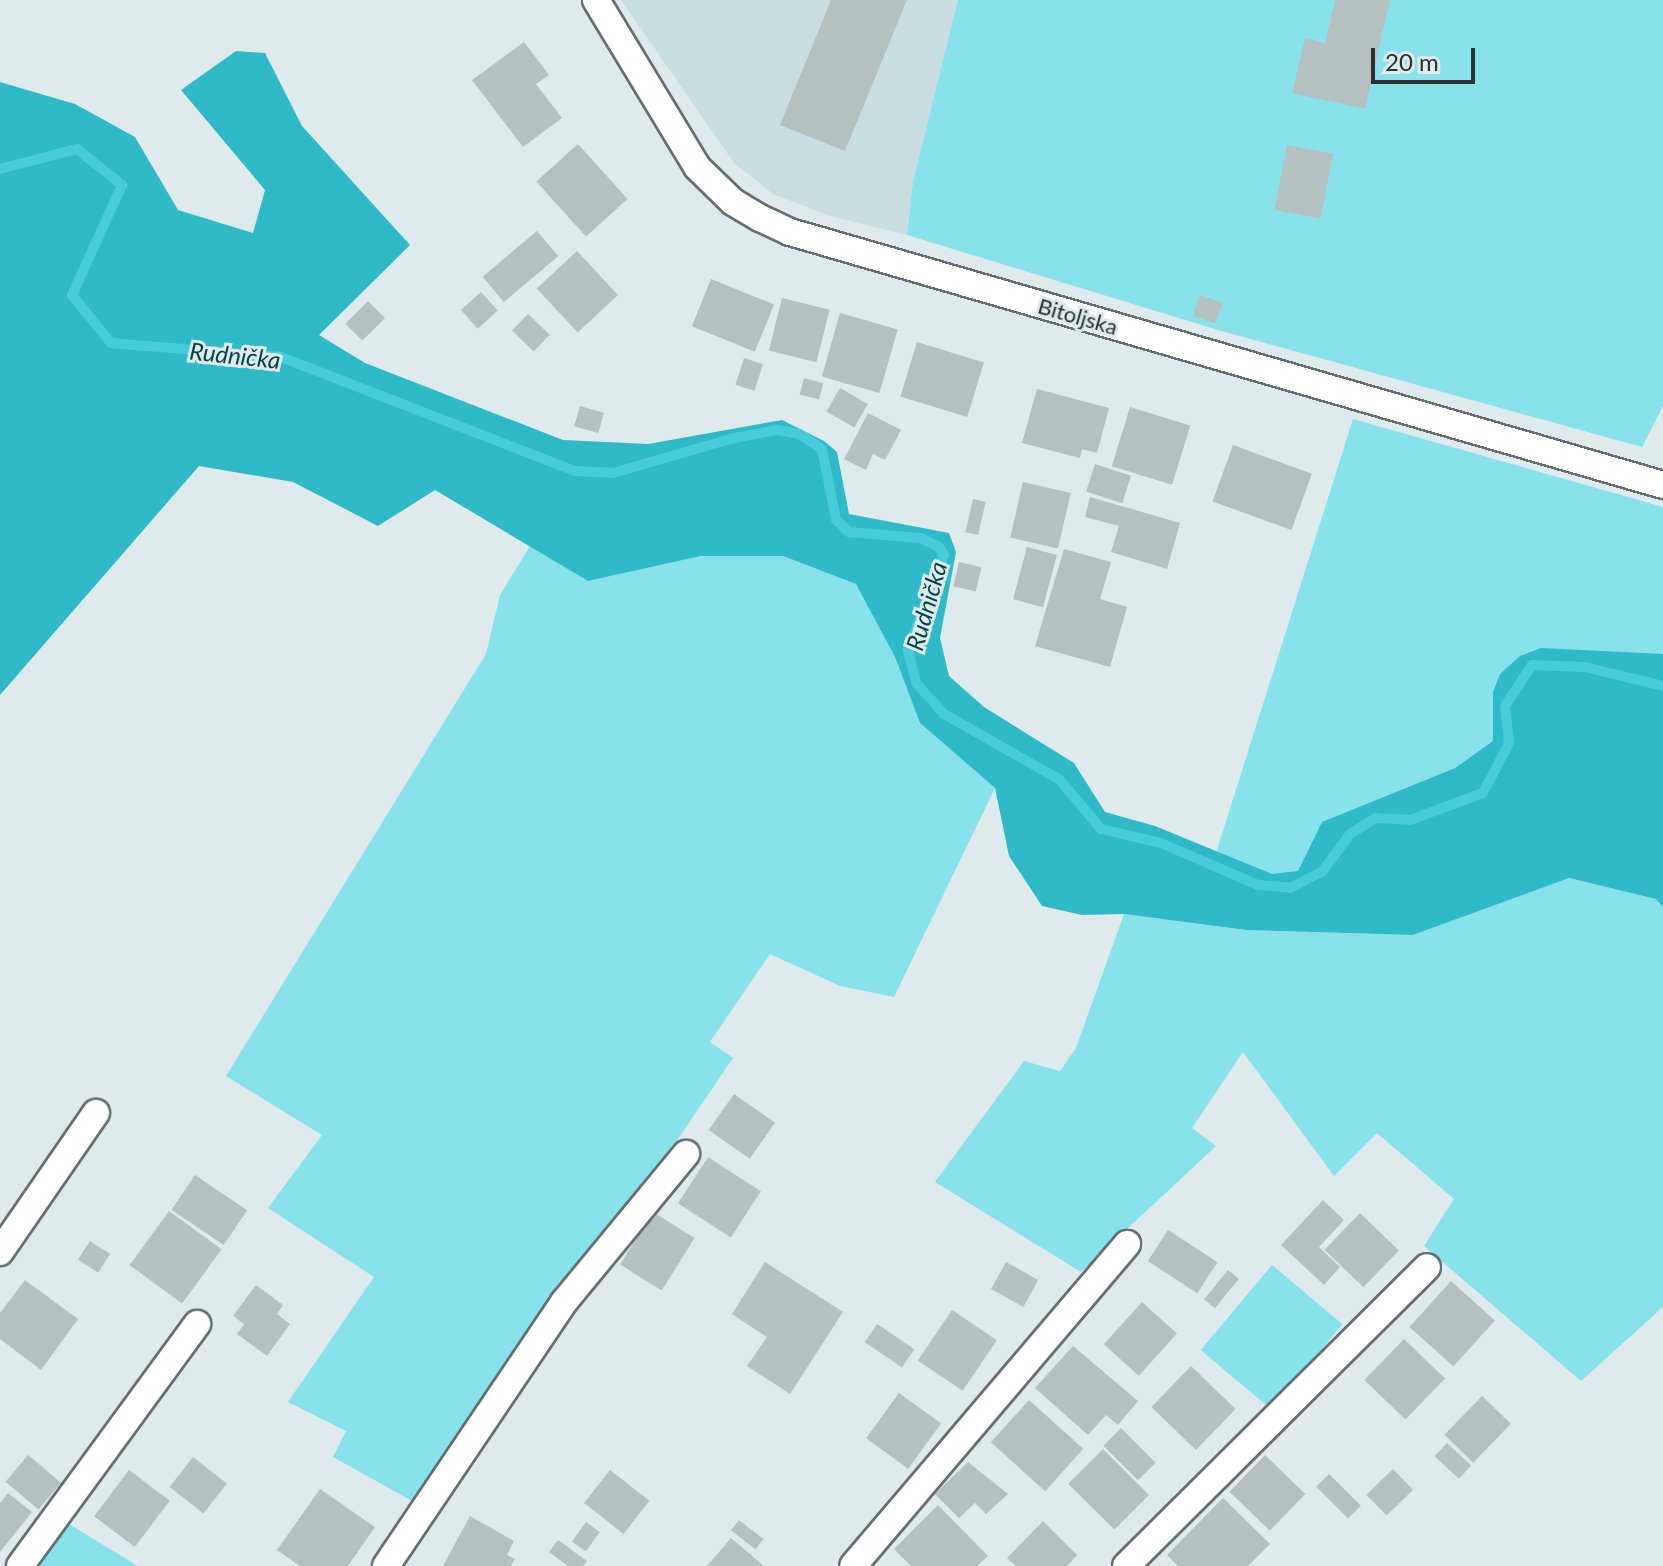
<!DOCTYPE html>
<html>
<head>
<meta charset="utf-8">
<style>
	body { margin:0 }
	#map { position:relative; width:1663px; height:1566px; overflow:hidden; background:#deeaeb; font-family:Lato,sans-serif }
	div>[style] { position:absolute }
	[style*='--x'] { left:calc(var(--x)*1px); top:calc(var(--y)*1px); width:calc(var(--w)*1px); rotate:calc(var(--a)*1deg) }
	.built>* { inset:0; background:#c9dee0 }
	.green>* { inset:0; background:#88e2ec; transform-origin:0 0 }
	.forest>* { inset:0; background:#2ebac7 }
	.stream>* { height:10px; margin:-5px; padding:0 5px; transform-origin:5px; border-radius:5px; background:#47ccd9 }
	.building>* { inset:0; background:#b5c0c1; transform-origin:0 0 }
	.roads { filter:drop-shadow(2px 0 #656f70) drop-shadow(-2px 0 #656f70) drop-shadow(0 2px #656f70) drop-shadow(0 -2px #656f70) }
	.minor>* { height:26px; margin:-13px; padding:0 13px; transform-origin:13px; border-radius:13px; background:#fff }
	span { translate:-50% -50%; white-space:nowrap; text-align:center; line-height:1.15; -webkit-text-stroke:6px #deeaeb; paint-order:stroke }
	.street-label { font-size:22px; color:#2c3131 }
	.water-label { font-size:24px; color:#044348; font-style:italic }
	.scale { position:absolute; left:1371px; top:48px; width:104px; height:36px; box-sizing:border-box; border:4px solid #2c3131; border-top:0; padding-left:10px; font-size:24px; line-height:28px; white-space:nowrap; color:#2c3131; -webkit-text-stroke:6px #deeaeb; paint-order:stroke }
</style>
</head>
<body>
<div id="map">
	<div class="built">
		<i style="clip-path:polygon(621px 0,958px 0,913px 181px,907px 235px,830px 216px,773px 194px,734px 163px)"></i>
	</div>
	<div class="green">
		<i style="clip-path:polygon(958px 0,1663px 0,1663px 406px,1642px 447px,1218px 330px,907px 235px,913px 181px)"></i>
		<i style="clip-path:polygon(1353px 419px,1663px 507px,1663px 654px,1611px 654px,1493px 692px,1493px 741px,1455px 768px,1323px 822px,1299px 871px,1273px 875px,1216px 853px)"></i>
		<i style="clip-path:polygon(530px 546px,588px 581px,701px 556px,783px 556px,857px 584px,895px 657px,920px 723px,995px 788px,894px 997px,840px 986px,770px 954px,710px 1042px,733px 1058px,680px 1136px,557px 1288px,412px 1501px,333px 1457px,346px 1431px,288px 1402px,374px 1277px,268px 1208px,322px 1135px,226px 1076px,486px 654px,500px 595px)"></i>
		<i style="clip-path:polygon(1568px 878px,1657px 899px,1663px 907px,1663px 1307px,1581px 1381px,1424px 1246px,1454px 1199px,1377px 1133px,1334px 1176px,1243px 1052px,1192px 1128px,1216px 1146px,1081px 1272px,935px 1182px,1024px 1061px,1060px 1071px,1076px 1048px,1124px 914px,1246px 930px,1413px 935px)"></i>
		<i style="left:1272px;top:1265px;width:92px;height:111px;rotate:40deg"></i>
		<i style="clip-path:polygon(69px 1524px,138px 1566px,35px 1566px)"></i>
	</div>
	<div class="forest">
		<i style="clip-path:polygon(236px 51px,265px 53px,302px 126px,410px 245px,319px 335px,365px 363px,563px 440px,648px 444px,782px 420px,824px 441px,837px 452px,849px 514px,949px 533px,956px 552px,940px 638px,949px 676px,984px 707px,1074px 763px,1105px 812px,1155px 826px,1272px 874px,1298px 871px,1322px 822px,1455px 768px,1493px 741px,1493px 692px,1500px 674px,1520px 656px,1541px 648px,1663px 654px,1663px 907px,1656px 899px,1569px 878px,1413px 935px,1246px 930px,1124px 914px,1082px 915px,1042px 906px,1009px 856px,995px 788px,920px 723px,895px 657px,856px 584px,783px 556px,701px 556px,588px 581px,435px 490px,378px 526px,293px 482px,199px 466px,0 695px,0 82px,75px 104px,135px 137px,178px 210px,253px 233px,265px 190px,181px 90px)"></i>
	</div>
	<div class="stream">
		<i style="--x:0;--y:169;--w:80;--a:-14.6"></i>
		<i style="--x:77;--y:149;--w:58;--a:38.7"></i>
		<i style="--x:122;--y:185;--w:121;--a:114.4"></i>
		<i style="--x:72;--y:295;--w:62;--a:50.9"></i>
		<i style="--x:111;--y:343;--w:171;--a:4.7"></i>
		<i style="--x:281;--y:357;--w:315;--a:21.2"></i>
		<i style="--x:575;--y:471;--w:38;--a:3"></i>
		<i style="--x:613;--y:473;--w:122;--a:-16.2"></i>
		<i style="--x:730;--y:439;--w:48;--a:-10.8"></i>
		<i style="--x:777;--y:430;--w:22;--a:10"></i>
		<i style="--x:799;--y:434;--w:27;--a:33"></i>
		<i style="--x:822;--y:449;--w:72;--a:78.8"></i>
		<i style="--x:836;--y:520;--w:18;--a:43"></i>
		<i style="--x:849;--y:532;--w:72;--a:4.8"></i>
		<i style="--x:921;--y:538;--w:20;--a:27"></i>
		<i style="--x:939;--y:547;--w:9;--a:58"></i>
		<i style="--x:944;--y:555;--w:102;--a:110.8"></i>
		<i style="--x:908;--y:650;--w:34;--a:76"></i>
		<i style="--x:916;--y:683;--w:42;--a:47.9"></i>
		<i style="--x:944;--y:714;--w:133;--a:29.6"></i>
		<i style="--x:1060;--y:780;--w:64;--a:50.1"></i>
		<i style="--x:1101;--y:829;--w:62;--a:13.1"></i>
		<i style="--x:1161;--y:843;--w:106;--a:23.4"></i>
		<i style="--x:1258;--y:885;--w:32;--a:5"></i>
		<i style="--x:1290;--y:888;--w:36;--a:-27"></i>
		<i style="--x:1322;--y:872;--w:47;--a:-53.6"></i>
		<i style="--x:1350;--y:834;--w:31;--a:-32"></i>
		<i style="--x:1376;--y:818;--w:34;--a:3"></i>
		<i style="--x:1410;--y:820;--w:78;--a:-20.3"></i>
		<i style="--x:1483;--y:793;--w:56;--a:-62.5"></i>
		<i style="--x:1509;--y:743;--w:37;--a:-96"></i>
		<i style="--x:1505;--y:706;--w:49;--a:-56.6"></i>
		<i style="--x:1532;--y:665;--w:53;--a:2.2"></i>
		<i style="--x:1585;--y:667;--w:80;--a:13.7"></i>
	</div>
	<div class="building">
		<i style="clip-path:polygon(831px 0,907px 0,845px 151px,780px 125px)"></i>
		<i style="clip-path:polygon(1335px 0,1390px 0,1365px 109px,1292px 93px,1305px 38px,1325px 43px)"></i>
		<i style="clip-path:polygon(524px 42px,549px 75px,536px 84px,562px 118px,523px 147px,472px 80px)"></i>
		<i style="left:578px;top:144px;width:74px;height:56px;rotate:48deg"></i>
		<i style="left:1287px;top:145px;width:47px;height:66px;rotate:11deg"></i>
		<i style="left:537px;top:231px;width:33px;height:71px;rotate:50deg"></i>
		<i style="left:577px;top:251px;width:60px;height:55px;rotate:47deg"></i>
		<i style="left:711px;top:279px;width:68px;height:51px;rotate:22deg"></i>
		<i style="left:481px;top:292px;width:25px;height:27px;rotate:48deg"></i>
		<i style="left:1200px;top:295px;width:24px;height:22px;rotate:19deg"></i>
		<i style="left:782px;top:298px;width:49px;height:54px;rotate:14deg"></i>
		<i style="left:368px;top:301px;width:24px;height:32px;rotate:45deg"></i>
		<i style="left:840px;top:313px;width:60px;height:66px;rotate:16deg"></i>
		<i style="left:528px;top:314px;width:30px;height:23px;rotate:44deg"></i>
		<i style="left:917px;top:342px;width:70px;height:57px;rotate:17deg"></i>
		<i style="left:744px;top:358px;width:20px;height:28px;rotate:18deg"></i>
		<i style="left:804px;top:378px;width:20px;height:17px;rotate:15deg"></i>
		<i style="left:840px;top:388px;width:32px;height:27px;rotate:30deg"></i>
		<i style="clip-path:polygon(1037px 389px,1109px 408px,1097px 453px,1082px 449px,1080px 458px,1022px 443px)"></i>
		<i style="left:580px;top:406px;width:25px;height:21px;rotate:16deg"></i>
		<i style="left:1130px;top:407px;width:63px;height:62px;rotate:17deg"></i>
		<i style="clip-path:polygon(868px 413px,901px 430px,885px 460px,873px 454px,866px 470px,844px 459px)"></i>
		<i style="left:1233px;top:445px;width:84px;height:60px;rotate:20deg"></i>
		<i style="left:1095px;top:464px;width:38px;height:29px;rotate:18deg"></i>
		<i style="left:1023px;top:482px;width:49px;height:57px;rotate:13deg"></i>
		<i style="clip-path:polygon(1090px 497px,1180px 523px,1167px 569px,1111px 552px,1119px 526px,1085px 517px)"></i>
		<i style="left:973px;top:499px;width:13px;height:34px;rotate:13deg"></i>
		<i style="left:1027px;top:547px;width:31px;height:54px;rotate:15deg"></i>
		<i style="clip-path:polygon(1064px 549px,1111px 562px,1100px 599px,1127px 607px,1110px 667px,1035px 646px)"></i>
		<i style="left:959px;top:562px;width:23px;height:25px;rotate:13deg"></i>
		<i style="left:734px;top:1094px;width:50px;height:44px;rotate:35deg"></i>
		<i style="left:708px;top:1157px;width:63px;height:55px;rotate:33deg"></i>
		<i style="left:195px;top:1175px;width:63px;height:42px;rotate:34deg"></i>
		<i style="clip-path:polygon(1323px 1200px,1344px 1220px,1319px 1247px,1340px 1267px,1324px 1285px,1281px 1245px)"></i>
		<i style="left:169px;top:1211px;width:65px;height:67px;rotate:36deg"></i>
		<i style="left:653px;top:1212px;width:49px;height:62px;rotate:32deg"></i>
		<i style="left:1360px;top:1213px;width:54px;height:51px;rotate:44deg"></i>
		<i style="left:1168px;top:1230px;width:59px;height:37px;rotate:33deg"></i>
		<i style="left:90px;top:1241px;width:24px;height:22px;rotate:33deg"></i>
		<i style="clip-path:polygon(765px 1262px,843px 1312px,790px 1394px,747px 1366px,767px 1337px,732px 1314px)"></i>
		<i style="left:1006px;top:1262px;width:37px;height:31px;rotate:29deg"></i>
		<i style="left:1228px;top:1270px;width:14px;height:38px;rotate:39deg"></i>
		<i style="clip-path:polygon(25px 1280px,78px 1319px,41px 1370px,0 1339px,0 1313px)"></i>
		<i style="left:1451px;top:1281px;width:59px;height:62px;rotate:42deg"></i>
		<i style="clip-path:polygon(256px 1285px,283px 1305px,277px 1314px,290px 1324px,267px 1356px,237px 1334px,244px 1324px,233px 1316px)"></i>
		<i style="left:1142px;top:1302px;width:47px;height:57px;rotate:42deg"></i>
		<i style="left:952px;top:1310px;width:54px;height:61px;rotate:34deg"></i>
		<i style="left:877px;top:1324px;width:45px;height:22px;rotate:34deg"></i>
		<i style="left:1404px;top:1339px;width:57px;height:57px;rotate:44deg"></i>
		<i style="clip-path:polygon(1073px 1346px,1138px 1401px,1118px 1425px,1106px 1415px,1088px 1435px,1035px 1388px)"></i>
		<i style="left:1191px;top:1366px;width:62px;height:57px;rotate:44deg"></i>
		<i style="left:899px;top:1393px;width:52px;height:56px;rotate:36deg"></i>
		<i style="left:1482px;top:1396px;width:40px;height:54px;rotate:44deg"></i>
		<i style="left:1029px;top:1400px;width:73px;height:57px;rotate:42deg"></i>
		<i style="left:1121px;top:1428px;width:49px;height:25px;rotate:45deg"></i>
		<i style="left:1447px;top:1443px;width:33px;height:18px;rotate:43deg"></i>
		<i style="left:1103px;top:1449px;width:65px;height:49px;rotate:45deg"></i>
		<i style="left:28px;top:1455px;width:43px;height:35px;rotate:40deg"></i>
		<i style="left:1265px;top:1455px;width:56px;height:51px;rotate:44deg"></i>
		<i style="left:193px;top:1457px;width:43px;height:38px;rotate:38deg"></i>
		<i style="clip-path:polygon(968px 1462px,1008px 1494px,986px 1514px,975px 1503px,959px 1518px,935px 1494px)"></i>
		<i style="left:1393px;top:1469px;width:29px;height:37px;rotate:46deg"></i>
		<i style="left:129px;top:1470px;width:51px;height:58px;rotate:37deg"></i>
		<i style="left:610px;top:1470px;width:50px;height:42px;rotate:38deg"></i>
		<i style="left:1329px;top:1474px;width:45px;height:18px;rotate:45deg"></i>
		<i style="clip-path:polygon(320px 1489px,375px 1527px,348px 1566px,300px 1566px,277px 1550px)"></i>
		<i style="clip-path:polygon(8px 1493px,32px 1512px,0 1552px,0 1503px)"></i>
		<i style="clip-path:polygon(1223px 1498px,1270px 1544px,1248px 1566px,1178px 1566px,1167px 1555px)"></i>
		<i style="clip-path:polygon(938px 1505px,988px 1556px,977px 1566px,911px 1566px,894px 1549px)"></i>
		<i style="clip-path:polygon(470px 1516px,514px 1541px,507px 1555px,515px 1559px,511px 1566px,443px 1566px)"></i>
		<i style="left:739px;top:1520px;width:31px;height:13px;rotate:38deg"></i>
		<i style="clip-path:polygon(1043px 1521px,1077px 1555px,1067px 1566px,1016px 1566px,1007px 1558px)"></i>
		<i style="left:586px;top:1522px;width:17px;height:24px;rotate:36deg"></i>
		<i style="clip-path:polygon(731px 1538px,764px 1566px,707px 1566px)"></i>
		<i style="clip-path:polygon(558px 1540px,587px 1561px,583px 1566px,568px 1566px,549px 1552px)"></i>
	</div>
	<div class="roads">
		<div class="minor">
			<i style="--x:596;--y:0;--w:195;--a:58.8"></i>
			<i style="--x:697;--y:167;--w:50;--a:44.2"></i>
			<i style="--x:733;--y:202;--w:31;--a:31"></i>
			<i style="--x:760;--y:218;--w:33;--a:25"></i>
			<i style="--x:790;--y:232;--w:909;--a:16.16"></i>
			<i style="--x:0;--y:1252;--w:169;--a:-55.4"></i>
			<i style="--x:20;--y:1566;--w:300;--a:-53.8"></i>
			<i style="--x:386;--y:1566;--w:318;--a:-56"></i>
			<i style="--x:564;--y:1302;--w:192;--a:-50.5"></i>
			<i style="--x:853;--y:1566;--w:423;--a:-49.6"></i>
			<i style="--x:1126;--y:1566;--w:424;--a:-44.8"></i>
		</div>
	</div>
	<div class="street-label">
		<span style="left:1078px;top:316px;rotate:16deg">Bitoljska</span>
	</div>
	<div class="water-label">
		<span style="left:235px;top:355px;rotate:6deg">Rudnička</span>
		<span style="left:926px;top:606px;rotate:-74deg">Rudnička</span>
	</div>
	<div class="scale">20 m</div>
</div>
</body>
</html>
